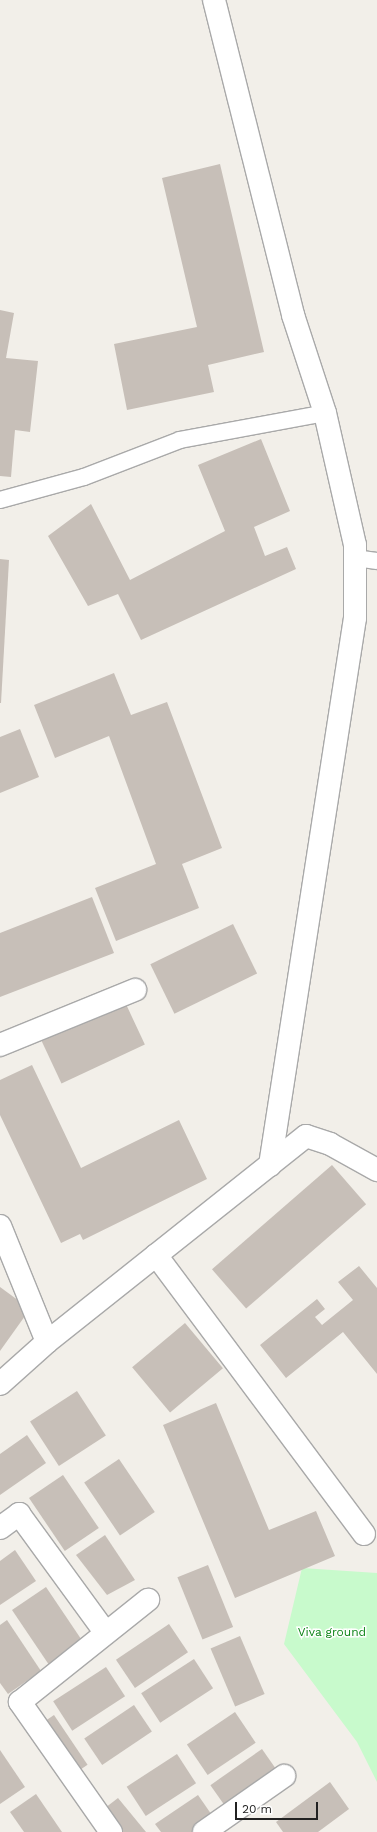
<!DOCTYPE html>
<html>
<head>
<meta charset="utf-8">
<style>
	body { margin:0 }
	#map { position:relative; width:377px; height:1832px; overflow:hidden; background:#f2efe9; font-family:"Work Sans",sans-serif }
	div>[style] { position:absolute }
	[style*='--x'] { left:calc(var(--x)*1px); top:calc(var(--y)*1px); width:calc(var(--w)*1px); rotate:calc(var(--a)*1deg) }
	.park>* { inset:0; background:#c8facc }
	.building>* { inset:0; background:#c7bfb8; transform-origin:0 0 }
	.roads { filter:drop-shadow(1px 0 #a9a9a9) drop-shadow(-1px 0 #a9a9a9) drop-shadow(0 1px #a9a9a9) drop-shadow(0 -1px #a9a9a9) }
	.lane>* { height:16px; margin:-8px; padding:0 8px; transform-origin:8px; border-radius:8px; background:#fff }
	.street>* { height:22px; margin:-11px; padding:0 11px; transform-origin:11px; border-radius:11px; background:#fff }
	span { translate:-50% -50%; white-space:nowrap; text-align:center; line-height:1.15; -webkit-text-stroke:3px #fff; paint-order:stroke }
	.park-label { font-size:12px; color:#0c8416 }
	.scale { position:absolute; left:235px; top:1802px; width:83px; height:18px; box-sizing:border-box; border:2px solid #222; border-top:0; padding-left:5px; font-size:12px; line-height:14px; white-space:nowrap; color:#222; -webkit-text-stroke:3px #fff; paint-order:stroke }
</style>
</head>
<body>
<div id="map">
	<div class="park">
		<i style="clip-path:polygon(302px 1568px,377px 1573px,377px 1782px,357px 1742px,284px 1644px)"></i>
	</div>
	<div class="building">
		<i style="clip-path:polygon(220px 164px,264px 352px,208px 365px,214px 392px,127px 410px,114px 344px,197px 327px,162px 178px)"></i>
		<i style="clip-path:polygon(0 310px,14px 313px,6px 358px,38px 361px,30px 432px,15px 430px,11px 477px,0 476px)"></i>
		<i style="clip-path:polygon(261px 439px,290px 511px,254px 527px,265px 556px,287px 547px,296px 569px,141px 640px,118px 594px,88px 606px,48px 536px,91px 504px,130px 580px,225px 531px,198px 465px)"></i>
		<i style="clip-path:polygon(0 559px,9px 560px,1px 703px,0 703px)"></i>
		<i style="clip-path:polygon(114px 673px,131px 715px,167px 702px,222px 848px,182px 864px,199px 908px,116px 941px,95px 888px,156px 864px,109px 736px,55px 758px,34px 705px)"></i>
		<i style="clip-path:polygon(20px 729px,39px 777px,0 793px,0 737px)"></i>
		<i style="clip-path:polygon(92px 897px,114px 953px,0 997px,0 933px)"></i>
		<i style="left:233px;top:924px;width:55px;height:92px;rotate:64deg"></i>
		<i style="left:125px;top:1002px;width:47px;height:92px;rotate:65deg"></i>
		<i style="clip-path:polygon(32px 1065px,81px 1168px,179px 1120px,207px 1179px,83px 1240px,80px 1234px,61px 1243px,0 1115px,0 1080px)"></i>
		<i style="left:332px;top:1165px;width:52px;height:159px;rotate:49deg"></i>
		<i style="clip-path:polygon(359px 1266px,377px 1288px,377px 1374px,343px 1332px,286px 1378px,260px 1345px,317px 1299px,325px 1309px,315px 1317px,322px 1325px,353px 1300px,338px 1282px)"></i>
		<i style="clip-path:polygon(0 1287px,30px 1309px,0 1351px)"></i>
		<i style="left:185px;top:1323px;width:59px;height:69px;rotate:50deg"></i>
		<i style="left:77px;top:1391px;width:53px;height:56px;rotate:57deg"></i>
		<i style="clip-path:polygon(216px 1403px,269px 1530px,316px 1511px,335px 1556px,235px 1598px,163px 1425px)"></i>
		<i style="clip-path:polygon(27px 1435px,46px 1463px,0 1495px,0 1454px)"></i>
		<i style="left:119px;top:1459px;width:64px;height:42px;rotate:56deg"></i>
		<i style="left:63px;top:1475px;width:64px;height:41px;rotate:56deg"></i>
		<i style="clip-path:polygon(105px 1535px,135px 1580px,107px 1595px,76px 1555px)"></i>
		<i style="clip-path:polygon(15px 1550px,36px 1581px,0 1605px,0 1561px)"></i>
		<i style="left:208px;top:1565px;width:67px;height:33px;rotate:68deg"></i>
		<i style="left:46px;top:1587px;width:66px;height:41px;rotate:56deg"></i>
		<i style="clip-path:polygon(7px 1620px,41px 1671px,8px 1694px,0 1683px,0 1625px)"></i>
		<i style="left:169px;top:1624px;width:34px;height:64px;rotate:56deg"></i>
		<i style="left:240px;top:1636px;width:63px;height:32px;rotate:67deg"></i>
		<i style="left:194px;top:1659px;width:35px;height:63px;rotate:57deg"></i>
		<i style="left:106px;top:1667px;width:35px;height:63px;rotate:57deg"></i>
		<i style="left:134px;top:1705px;width:32px;height:60px;rotate:56deg"></i>
		<i style="left:235px;top:1712px;width:37px;height:58px;rotate:56deg"></i>
		<i style="left:54px;top:1715px;width:60px;height:12px;rotate:56deg"></i>
		<i style="left:262px;top:1749px;width:32px;height:63px;rotate:55deg"></i>
		<i style="clip-path:polygon(0 1750px,25px 1787px,0 1804px)"></i>
		<i style="left:177px;top:1754px;width:35px;height:60px;rotate:57deg"></i>
		<i style="clip-path:polygon(330px 1782px,349px 1809px,318px 1832px,283px 1832px,276px 1822px)"></i>
		<i style="clip-path:polygon(36px 1794px,62px 1832px,24px 1832px,10px 1812px)"></i>
		<i style="clip-path:polygon(198px 1795px,216px 1821px,200px 1832px,161px 1832px,155px 1824px)"></i>
		<i style="clip-path:polygon(118px 1798px,146px 1832px,121px 1832px,105px 1808px)"></i>
	</div>
	<div class="roads">
		<div class="lane">
			<i style="--x:0;--y:500;--w:87;--a:-15.3"></i>
			<i style="--x:84;--y:477;--w:103;--a:-21.1"></i>
			<i style="--x:180;--y:440;--w:147;--a:-10.5"></i>
			<i style="--x:355;--y:558;--w:22;--a:8"></i>
		</div>
		<div class="street">
			<i style="--x:214;--y:0;--w:325;--a:75.9"></i>
			<i style="--x:293;--y:315;--w:103;--a:71.9"></i>
			<i style="--x:325;--y:413;--w:135;--a:77.2"></i>
			<i style="--x:355;--y:545;--w:73;--a:90"></i>
			<i style="--x:355;--y:618;--w:554;--a:98.83"></i>
			<i style="--x:0;--y:1045;--w:146;--a:-22.2"></i>
			<i style="--x:0;--y:1226;--w:125;--a:67.9"></i>
			<i style="--x:47;--y:1342;--w:331;--a:-38.5"></i>
			<i style="--x:306;--y:1136;--w:25;--a:18"></i>
			<i style="--x:330;--y:1144;--w:54;--a:29"></i>
			<i style="--x:156;--y:1255;--w:348;--a:53.3"></i>
			<i style="--x:0;--y:1384;--w:63;--a:-41.8"></i>
			<i style="--x:0;--y:1528;--w:24;--a:-36"></i>
			<i style="--x:19;--y:1514;--w:146;--a:53.9"></i>
			<i style="--x:111;--y:1832;--w:159;--a:-125"></i>
			<i style="--x:20;--y:1702;--w:164;--a:-38.6"></i>
			<i style="--x:204;--y:1832;--w:98;--a:-35"></i>
		</div>
	</div>
	<div class="park-label">
		<span style="left:332px;top:1633px">Viva ground</span>
	</div>
	<div class="scale">20 m</div>
</div>
</body>
</html>
